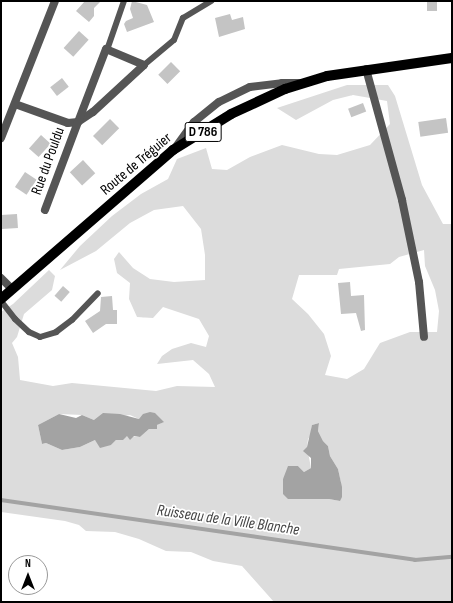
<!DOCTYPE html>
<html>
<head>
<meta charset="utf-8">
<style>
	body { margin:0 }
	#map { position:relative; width:453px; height:603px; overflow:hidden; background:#fff; font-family:"Sofia Sans Condensed",sans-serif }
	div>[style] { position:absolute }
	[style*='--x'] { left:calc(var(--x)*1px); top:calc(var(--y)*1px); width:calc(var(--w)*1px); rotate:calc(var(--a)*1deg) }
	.green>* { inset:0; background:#dcdcdc }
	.water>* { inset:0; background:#a3a3a3 }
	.stream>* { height:3.5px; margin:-1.75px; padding:0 1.75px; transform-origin:1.75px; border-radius:1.75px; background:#a3a3a3 }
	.building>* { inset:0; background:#c4c4c4; transform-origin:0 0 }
	.service>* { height:6px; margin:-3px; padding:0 3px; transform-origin:3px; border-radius:3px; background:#555 }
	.minor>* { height:8px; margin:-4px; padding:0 4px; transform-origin:4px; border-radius:4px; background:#555 }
	.tertiary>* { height:8px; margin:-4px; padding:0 4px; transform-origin:4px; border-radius:4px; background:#555 }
	.primary>* { height:10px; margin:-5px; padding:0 5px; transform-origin:5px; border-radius:5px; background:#000 }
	span { translate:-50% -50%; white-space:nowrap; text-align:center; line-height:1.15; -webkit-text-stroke:3.5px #fff; paint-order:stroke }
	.shield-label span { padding:1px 3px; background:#fff; border:1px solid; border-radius:3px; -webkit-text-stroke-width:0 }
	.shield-label { font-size:14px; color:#000; font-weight:700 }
	.street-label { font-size:15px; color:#000 }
	.water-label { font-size:16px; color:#444; font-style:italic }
	.frame { position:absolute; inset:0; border:2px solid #000; pointer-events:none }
	.north { position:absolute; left:8px; top:555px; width:40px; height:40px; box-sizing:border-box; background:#fff; border:1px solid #999; border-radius:50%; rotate:0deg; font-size:11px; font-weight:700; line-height:16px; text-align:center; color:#000 }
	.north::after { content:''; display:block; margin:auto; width:14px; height:18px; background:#000; clip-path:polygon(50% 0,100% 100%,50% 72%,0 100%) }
</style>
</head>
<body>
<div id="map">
	<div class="green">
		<i style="clip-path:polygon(evenodd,347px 85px,388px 85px,395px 96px,422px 185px,443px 224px,452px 224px,452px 602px,274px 602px,242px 566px,213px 561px,191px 552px,166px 551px,139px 539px,115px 532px,86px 531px,79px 525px,65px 521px,1px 512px,1px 312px,13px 304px,49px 270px,55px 276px,52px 290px,24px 314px,17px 337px,12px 343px,18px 357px,20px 380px,53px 386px,72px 383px,156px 391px,177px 386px,215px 387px,209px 374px,193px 360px,157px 364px,162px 356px,172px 349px,191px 343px,206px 347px,209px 336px,199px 319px,163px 307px,153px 318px,137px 317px,129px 299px,130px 283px,117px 273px,114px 259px,119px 252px,133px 268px,150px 279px,174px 282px,205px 280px,205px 255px,201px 229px,183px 206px,154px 210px,130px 223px,96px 251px,60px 270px,80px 246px,112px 216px,141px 194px,168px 179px,177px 159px,206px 148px,212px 169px,227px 170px,250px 157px,282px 145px,319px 154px,337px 155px,370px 145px,390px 124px,387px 101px,353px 95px,333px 100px,296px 120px,277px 108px,347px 85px,424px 250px,425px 266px,435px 290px,439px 311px,437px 332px,410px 332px,380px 343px,364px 369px,347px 379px,325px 375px,331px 356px,324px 334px,308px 314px,292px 299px,299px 275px,337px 275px,339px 269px,390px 264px,399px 257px,424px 250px,347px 85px,59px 414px,82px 415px,94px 420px,130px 415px,139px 419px,163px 422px,149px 429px,140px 437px,127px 436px,116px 440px,111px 445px,95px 440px,80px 447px,62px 450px,46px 443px,42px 444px,38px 425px,59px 414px,347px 85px,319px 423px,318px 431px,323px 441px,328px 446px,330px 456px,338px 469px,341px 483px,340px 501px,329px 499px,283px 479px,298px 466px,304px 472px,311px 468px,307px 447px,308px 439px,311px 435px,312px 425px,319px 423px)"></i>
	</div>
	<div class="water">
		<i style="clip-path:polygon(150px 412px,155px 413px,164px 422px,157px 425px,157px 429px,149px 429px,140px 437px,134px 436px,130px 440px,127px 436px,123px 440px,116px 440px,111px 445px,100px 448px,95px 440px,80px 447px,62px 450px,46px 443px,42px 444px,38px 425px,59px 414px,76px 418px,82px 415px,94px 420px,103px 413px,120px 414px,139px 419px,143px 414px)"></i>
		<i style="clip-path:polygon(319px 423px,318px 431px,323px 441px,328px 446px,330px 456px,338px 469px,342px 487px,342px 497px,340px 501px,329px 499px,288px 499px,283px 494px,283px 479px,288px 466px,298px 466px,304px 472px,311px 468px,311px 458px,303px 451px,307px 447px,312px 425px)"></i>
	</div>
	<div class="stream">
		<i style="--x:1;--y:500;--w:418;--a:8.2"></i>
		<i style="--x:415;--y:560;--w:37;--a:-5"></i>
	</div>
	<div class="building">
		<i style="clip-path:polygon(85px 1px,101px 1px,94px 8px,94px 16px,89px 22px,76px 11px)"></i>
		<i style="clip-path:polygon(132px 1px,147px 5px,154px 22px,127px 32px,124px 24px,126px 21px,133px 18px,130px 9px)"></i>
		<i style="left:427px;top:1px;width:10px;height:10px"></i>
		<i style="clip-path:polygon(230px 14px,232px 20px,243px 17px,245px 29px,219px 37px,215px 18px)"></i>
		<i style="left:79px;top:31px;width:13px;height:23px;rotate:42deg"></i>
		<i style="left:171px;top:62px;width:13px;height:18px;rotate:45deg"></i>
		<i style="left:62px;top:78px;width:11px;height:15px;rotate:52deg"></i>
		<i style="left:363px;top:103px;width:9px;height:16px;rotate:69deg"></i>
		<i style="left:446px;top:118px;width:15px;height:28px;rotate:82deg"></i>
		<i style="left:110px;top:119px;width:13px;height:24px;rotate:45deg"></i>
		<i style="left:41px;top:135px;width:13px;height:18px;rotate:42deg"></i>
		<i style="left:83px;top:160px;width:18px;height:18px;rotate:47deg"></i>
		<i style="left:25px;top:172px;width:14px;height:18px;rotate:34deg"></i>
		<i style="left:17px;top:214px;width:14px;height:16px;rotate:86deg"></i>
		<i style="clip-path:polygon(350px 282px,351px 296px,364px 295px,365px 330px,361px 331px,356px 313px,341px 314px,338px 283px)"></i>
		<i style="left:63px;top:286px;width:9px;height:13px;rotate:41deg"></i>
		<i style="clip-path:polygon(112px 296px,113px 310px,117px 310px,117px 324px,106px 324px,93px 333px,85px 321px,100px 311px,101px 297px)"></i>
	</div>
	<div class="service">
		<i style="--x:107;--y:50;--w:52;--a:-70.9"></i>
		<i style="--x:144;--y:65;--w:39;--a:-40"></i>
		<i style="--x:174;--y:40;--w:24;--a:-68"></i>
		<i style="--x:183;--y:18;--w:33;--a:-31"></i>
		<i style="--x:1;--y:301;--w:23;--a:52"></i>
		<i style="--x:15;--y:319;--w:19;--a:43"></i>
		<i style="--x:29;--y:332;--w:12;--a:24"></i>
		<i style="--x:40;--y:337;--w:17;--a:-17"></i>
		<i style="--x:56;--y:332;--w:20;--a:-37"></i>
		<i style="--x:72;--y:320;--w:37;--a:-46"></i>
	</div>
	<div class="minor">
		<i style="--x:366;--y:69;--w:136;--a:74.6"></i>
		<i style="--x:402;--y:200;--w:84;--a:78.3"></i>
		<i style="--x:419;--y:282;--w:55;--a:84.8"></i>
		<i style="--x:15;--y:104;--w:56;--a:19.7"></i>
		<i style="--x:68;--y:123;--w:10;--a:-6"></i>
		<i style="--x:78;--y:122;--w:18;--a:-34"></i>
		<i style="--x:93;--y:112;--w:69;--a:-42.7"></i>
		<i style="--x:144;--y:65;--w:41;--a:-157.2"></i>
		<i style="--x:106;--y:49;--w:78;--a:111"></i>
		<i style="--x:78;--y:122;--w:94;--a:110.6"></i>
		<i style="--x:175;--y:148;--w:32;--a:-54"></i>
		<i style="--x:194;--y:122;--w:32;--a:-39"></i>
		<i style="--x:219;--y:102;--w:34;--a:-26"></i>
		<i style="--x:250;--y:87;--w:32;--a:-7"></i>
		<i style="--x:282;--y:83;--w:16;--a:0"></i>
	</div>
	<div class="tertiary">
		<i style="--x:1;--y:138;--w:147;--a:-68.5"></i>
		<i style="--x:1;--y:278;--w:16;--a:45"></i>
	</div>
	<div class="primary">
		<i style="--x:1;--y:299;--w:228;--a:-40.9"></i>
		<i style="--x:173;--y:150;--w:68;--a:-31.8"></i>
		<i style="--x:231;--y:114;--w:60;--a:-24.8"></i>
		<i style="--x:285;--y:89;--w:44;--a:-17.2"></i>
		<i style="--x:327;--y:76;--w:126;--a:-8.2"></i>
	</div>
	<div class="shield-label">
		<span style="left:203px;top:132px">D 786</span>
	</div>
	<div class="street-label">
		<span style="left:48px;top:161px;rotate:-70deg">Rue du Pouldu</span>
		<span style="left:136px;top:164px;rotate:-40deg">Route de Tréguier</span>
	</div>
	<div class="water-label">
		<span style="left:228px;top:521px;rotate:8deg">Ruisseau de la Ville Blanche</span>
	</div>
	<div class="frame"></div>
	<div class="north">N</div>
</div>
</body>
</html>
